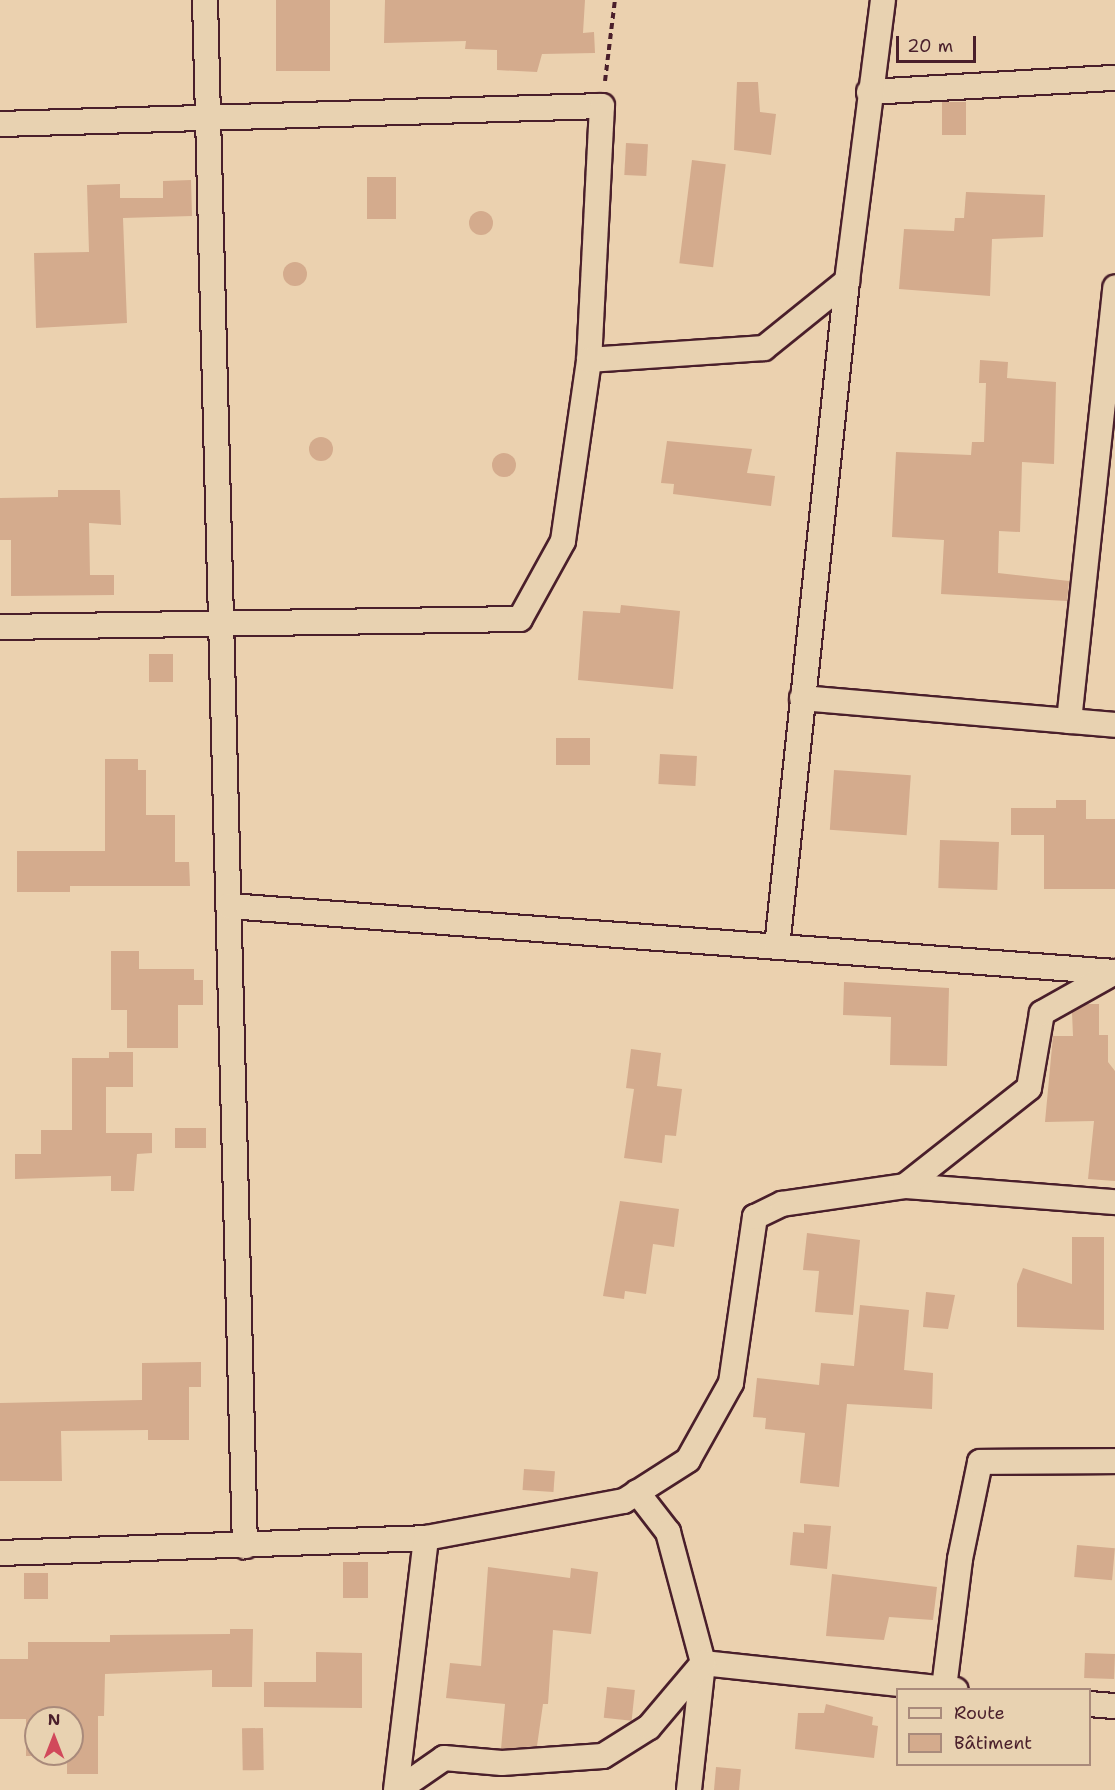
<!DOCTYPE html>
<html>
<head>
<meta charset="utf-8">
<style>
	body { margin:0 }
	#map { position:relative; width:1115px; height:1790px; overflow:hidden; background:#ebd1af; font-family:"Shantell Sans",sans-serif }
	div>[style] { position:absolute }
	[style*='--x'] { left:calc(var(--x)*1px); top:calc(var(--y)*1px); width:calc(var(--w)*1px); rotate:calc(var(--a)*1deg) }
	.building>* { inset:0; background:#d4ab8d; transform-origin:0 0 }
	.round { border-radius:50% }
	.path>* { height:4px; margin-top:-2px; transform-origin:0; background:repeating-linear-gradient(90deg,#4a1f2b 0 6px,transparent 0 10.5px) }
	.roads { filter:drop-shadow(2px 0 #4a1f2b) drop-shadow(-2px 0 #4a1f2b) drop-shadow(0 2px #4a1f2b) drop-shadow(0 -2px #4a1f2b) }
	.minor>* { height:24px; margin:-12px; padding:0 12px; transform-origin:12px; border-radius:12px; background:#e8d2b1 }
	span { translate:-50% -50%; white-space:nowrap; text-align:center; line-height:1.15; -webkit-text-stroke:6px #e8d2b1; paint-order:stroke }
	.legend { position:absolute; left:896px; top:1688px; width:195px; height:78px; box-sizing:border-box; background:#e8d2b1; border:2px solid #a98a7b; margin:0; padding:8px 10px; list-style:none; font-size:18px; color:#4a1f2b }
	.legend li { display:flex; align-items:center; gap:12px; height:30px }
	.legend b { width:30px; border:2px solid #a98a7b }
	.north { position:absolute; left:24px; top:1706px; width:60px; height:60px; box-sizing:border-box; background:#e8d2b1; border:2px solid #a98a7b; border-radius:50%; rotate:0deg; font-size:16px; font-weight:700; line-height:24px; text-align:center; color:#4a1f2b }
	.north::after { content:''; display:block; margin:auto; width:21px; height:27px; background:#d1495b; clip-path:polygon(50% 0,100% 100%,50% 72%,0 100%) }
	.scale { position:absolute; left:896px; top:36px; width:80px; height:27px; box-sizing:border-box; border:3px solid #4a1f2b; border-top:0; padding-left:8px; font-size:18px; line-height:21px; white-space:nowrap; color:#4a1f2b; -webkit-text-stroke:4px #e8d2b1; paint-order:stroke }
</style>
</head>
<body>
<div id="map">
	<div class="building">
		<i style="left:276px;top:0;width:54px;height:71px"></i>
		<i style="clip-path:polygon(385px 0,585px 0,583px 33px,594px 32px,595px 53px,542px 54px,537px 72px,497px 70px,497px 50px,465px 49px,466px 41px,384px 43px)"></i>
		<i style="clip-path:polygon(737px 82px,758px 82px,760px 112px,776px 114px,771px 155px,734px 150px)"></i>
		<i style="left:942px;top:102px;width:24px;height:33px"></i>
		<i style="left:626px;top:143px;width:22px;height:32px;rotate:3deg"></i>
		<i style="left:692px;top:160px;width:34px;height:104px;rotate:7deg"></i>
		<i style="left:367px;top:177px;width:29px;height:42px"></i>
		<i style="clip-path:polygon(191px 180px,192px 216px,123px 218px,127px 323px,36px 328px,34px 253px,89px 252px,87px 185px,120px 184px,120px 198px,163px 198px,163px 181px)"></i>
		<i style="clip-path:polygon(966px 192px,1045px 195px,1043px 237px,992px 239px,990px 296px,899px 289px,904px 229px,954px 231px,955px 218px,964px 218px)"></i>
		<i class="round" style="left:469px;top:211px;width:24px;height:24px"></i>
		<i class="round" style="left:283px;top:262px;width:24px;height:24px"></i>
		<i style="clip-path:polygon(980px 360px,1008px 362px,1007px 378px,1056px 382px,1054px 464px,1022px 462px,1020px 532px,999px 531px,998px 573px,1069px 581px,1067px 601px,941px 594px,944px 540px,892px 537px,896px 452px,971px 455px,972px 442px,984px 442px,986px 383px,979px 383px)"></i>
		<i class="round" style="left:309px;top:437px;width:24px;height:24px"></i>
		<i style="clip-path:polygon(667px 441px,752px 449px,747px 473px,775px 476px,771px 506px,673px 494px,674px 484px,661px 483px)"></i>
		<i class="round" style="left:492px;top:453px;width:24px;height:24px"></i>
		<i style="clip-path:polygon(58px 490px,120px 490px,121px 525px,89px 523px,90px 575px,114px 575px,114px 595px,11px 596px,11px 540px,0 540px,0 498px,58px 497px)"></i>
		<i style="clip-path:polygon(621px 605px,680px 611px,673px 689px,578px 680px,583px 611px,620px 613px)"></i>
		<i style="left:149px;top:654px;width:24px;height:28px"></i>
		<i style="left:556px;top:738px;width:34px;height:27px"></i>
		<i style="left:660px;top:754px;width:37px;height:30px;rotate:3deg"></i>
		<i style="clip-path:polygon(105px 759px,138px 759px,138px 770px,146px 770px,146px 815px,175px 815px,175px 862px,189px 862px,190px 886px,70px 886px,70px 892px,17px 892px,17px 851px,105px 851px)"></i>
		<i style="left:834px;top:770px;width:77px;height:60px;rotate:4deg"></i>
		<i style="clip-path:polygon(1056px 800px,1086px 800px,1086px 819px,1115px 819px,1115px 889px,1044px 889px,1044px 835px,1011px 835px,1011px 808px,1056px 808px)"></i>
		<i style="left:940px;top:840px;width:59px;height:48px;rotate:2deg"></i>
		<i style="clip-path:polygon(111px 951px,139px 951px,139px 969px,194px 969px,194px 980px,203px 980px,203px 1005px,178px 1005px,178px 1048px,127px 1048px,127px 1010px,111px 1010px)"></i>
		<i style="clip-path:polygon(844px 982px,949px 988px,947px 1066px,890px 1065px,891px 1017px,843px 1015px)"></i>
		<i style="clip-path:polygon(1086px 1004px,1099px 1004px,1099px 1035px,1108px 1035px,1108px 1062px,1115px 1071px,1115px 1181px,1088px 1179px,1094px 1121px,1045px 1122px,1053px 1036px,1073px 1036px,1072px 1012px)"></i>
		<i style="clip-path:polygon(631px 1049px,661px 1053px,657px 1086px,682px 1089px,676px 1136px,665px 1135px,662px 1163px,624px 1158px,634px 1089px,626px 1088px)"></i>
		<i style="clip-path:polygon(109px 1052px,133px 1052px,133px 1087px,106px 1087px,106px 1133px,152px 1133px,152px 1153px,137px 1154px,134px 1191px,111px 1191px,111px 1176px,15px 1179px,15px 1154px,41px 1154px,41px 1130px,72px 1130px,72px 1058px,109px 1058px)"></i>
		<i style="left:175px;top:1128px;width:31px;height:20px"></i>
		<i style="clip-path:polygon(620px 1201px,679px 1209px,674px 1247px,653px 1244px,646px 1294px,625px 1291px,624px 1299px,603px 1296px)"></i>
		<i style="clip-path:polygon(807px 1233px,860px 1240px,853px 1315px,815px 1312px,819px 1271px,803px 1270px)"></i>
		<i style="clip-path:polygon(1072px 1237px,1104px 1237px,1104px 1330px,1017px 1327px,1017px 1284px,1023px 1268px,1072px 1284px)"></i>
		<i style="clip-path:polygon(926px 1292px,955px 1295px,948px 1329px,923px 1327px)"></i>
		<i style="clip-path:polygon(860px 1305px,909px 1310px,904px 1370px,933px 1373px,932px 1409px,847px 1404px,839px 1487px,800px 1483px,805px 1433px,765px 1429px,766px 1418px,753px 1417px,757px 1378px,819px 1385px,821px 1363px,854px 1366px)"></i>
		<i style="clip-path:polygon(201px 1362px,201px 1387px,189px 1387px,189px 1440px,148px 1440px,148px 1430px,61px 1431px,62px 1481px,0 1481px,0 1403px,142px 1400px,142px 1363px)"></i>
		<i style="left:524px;top:1469px;width:31px;height:21px;rotate:4deg"></i>
		<i style="clip-path:polygon(804px 1524px,831px 1526px,827px 1569px,790px 1565px,793px 1532px,804px 1533px)"></i>
		<i style="left:1077px;top:1545px;width:38px;height:32px;rotate:5deg"></i>
		<i style="left:343px;top:1562px;width:25px;height:36px"></i>
		<i style="clip-path:polygon(488px 1567px,570px 1578px,571px 1568px,598px 1572px,591px 1634px,553px 1630px,548px 1704px,543px 1704px,537px 1746px,501px 1749px,505px 1704px,446px 1698px,450px 1663px,481px 1666px)"></i>
		<i style="left:24px;top:1573px;width:24px;height:26px"></i>
		<i style="clip-path:polygon(832px 1574px,937px 1587px,933px 1620px,889px 1617px,884px 1640px,826px 1636px)"></i>
		<i style="clip-path:polygon(evenodd,230px 1629px,253px 1629px,252px 1687px,212px 1687px,212px 1670px,105px 1674px,104px 1716px,98px 1716px,98px 1774px,67px 1774px,67px 1756px,26px 1756px,26px 1719px,0 1719px,0 1659px,28px 1659px,28px 1642px,110px 1642px,110px 1635px,230px 1634px,230px 1629px,36px 1718px,72px 1718px,72px 1754px,36px 1754px,36px 1718px)"></i>
		<i style="clip-path:polygon(316px 1652px,362px 1653px,362px 1708px,264px 1707px,264px 1682px,316px 1682px)"></i>
		<i style="left:1085px;top:1653px;width:30px;height:25px;rotate:2deg"></i>
		<i style="left:607px;top:1687px;width:28px;height:31px;rotate:6deg"></i>
		<i style="clip-path:polygon(826px 1704px,873px 1717px,872px 1725px,878px 1726px,874px 1758px,795px 1749px,798px 1713px,824px 1713px)"></i>
		<i style="left:263px;top:1728px;width:42px;height:21px;rotate:89deg"></i>
		<i style="left:716px;top:1767px;width:25px;height:23px;rotate:5deg"></i>
	</div>
	<div class="path">
		<i style="--x:605;--y:81;--w:82;--a:-83"></i>
	</div>
	<div class="roads">
		<div class="minor">
			<i style="--x:205;--y:0;--w:1547;--a:88.52"></i>
			<i style="--x:869;--y:92;--w:246;--a:-3.3"></i>
			<i style="--x:0;--y:124;--w:602;--a:-1.71"></i>
			<i style="--x:602;--y:106;--w:254;--a:92.9"></i>
			<i style="--x:0;--y:627;--w:520;--a:-0.88"></i>
			<i style="--x:520;--y:619;--w:89;--a:-61.1"></i>
			<i style="--x:563;--y:541;--w:183;--a:-81.8"></i>
			<i style="--x:589;--y:360;--w:175;--a:-3.9"></i>
			<i style="--x:764;--y:348;--w:107;--a:-38.9"></i>
			<i style="--x:847;--y:281;--w:283;--a:-82.7"></i>
			<i style="--x:802;--y:698;--w:314;--a:4.9"></i>
			<i style="--x:1069;--y:721;--w:436;--a:-83.9"></i>
			<i style="--x:229;--y:906;--w:888;--a:4.26"></i>
			<i style="--x:777;--y:947;--w:670;--a:-84"></i>
			<i style="--x:905;--y:1186;--w:211;--a:4.4"></i>
			<i style="--x:637;--y:1492;--w:51;--a:52.2"></i>
			<i style="--x:668;--y:1532;--w:136;--a:75"></i>
			<i style="--x:703;--y:1663;--w:128;--a:96.3"></i>
			<i style="--x:0;--y:1553;--w:426;--a:-2"></i>
			<i style="--x:426;--y:1538;--w:201;--a:-10.6"></i>
			<i style="--x:624;--y:1501;--w:76;--a:-32.6"></i>
			<i style="--x:688;--y:1460;--w:88;--a:-60.8"></i>
			<i style="--x:731;--y:1383;--w:168;--a:-81.8"></i>
			<i style="--x:755;--y:1217;--w:30;--a:-26"></i>
			<i style="--x:782;--y:1204;--w:124;--a:-8.3"></i>
			<i style="--x:905;--y:1186;--w:158;--a:-38.3"></i>
			<i style="--x:1029;--y:1088;--w:76;--a:-80.2"></i>
			<i style="--x:1042;--y:1013;--w:84;--a:-29.3"></i>
			<i style="--x:703;--y:1663;--w:254;--a:6.1"></i>
			<i style="--x:944;--y:1688;--w:130;--a:-82.9"></i>
			<i style="--x:960;--y:1559;--w:99;--a:-78.3"></i>
			<i style="--x:980;--y:1462;--w:135;--a:-0.4"></i>
			<i style="--x:1090;--y:1704;--w:25;--a:5"></i>
			<i style="--x:396;--y:1790;--w:254;--a:-83.2"></i>
			<i style="--x:398;--y:1790;--w:56;--a:-34.8"></i>
			<i style="--x:444;--y:1758;--w:58;--a:4.9"></i>
			<i style="--x:502;--y:1763;--w:101;--a:-4"></i>
			<i style="--x:603;--y:1756;--w:54;--a:-32.2"></i>
			<i style="--x:649;--y:1727;--w:84;--a:-49.8"></i>
		</div>
	</div>
	<ul class="legend">
	<li><b style="height:8px;background:#e8d2b1"></b>Route</li>
	<li><b style="height:16px;background:#d4ab8d"></b>Bâtiment</li>
	</ul>
	<div class="north">N</div>
	<div class="scale">20 m</div>
</div>
</body>
</html>
